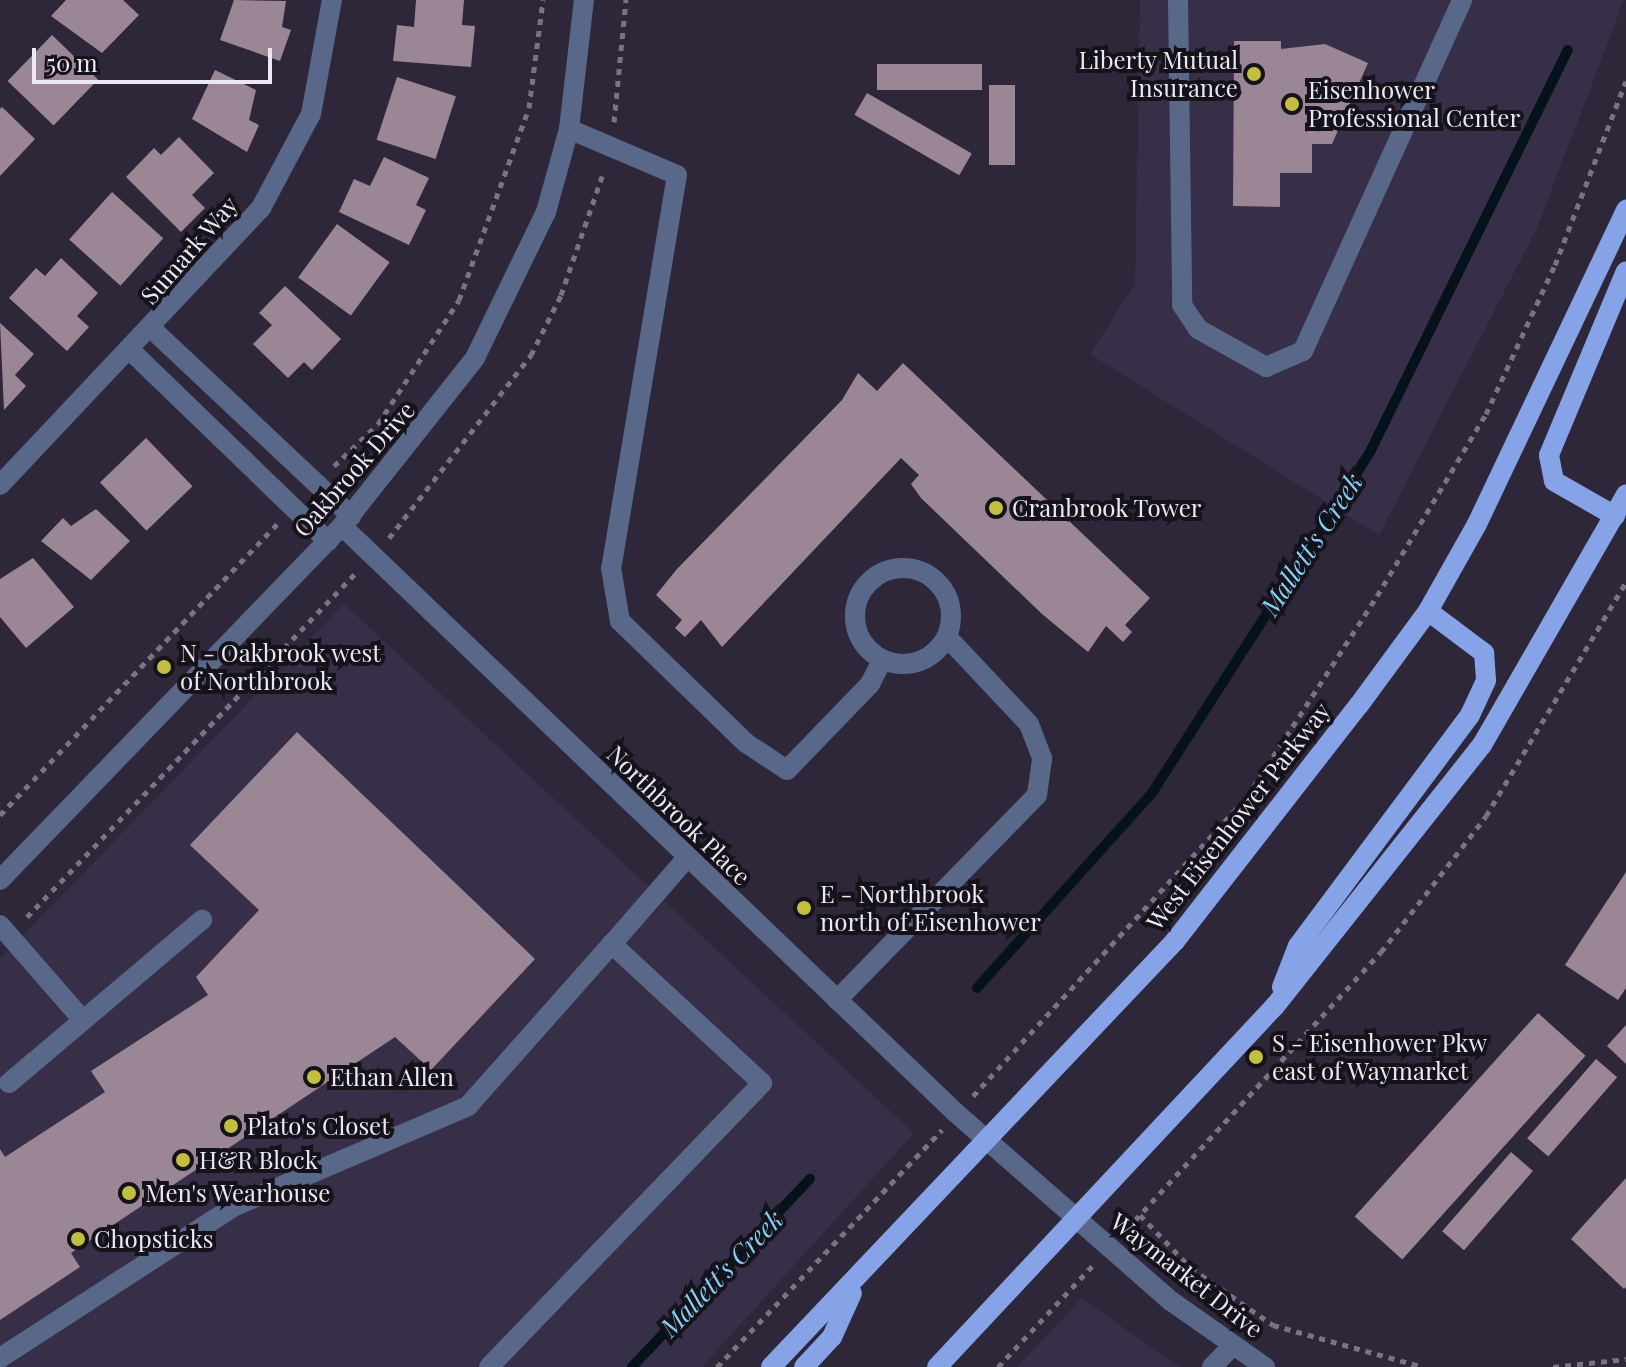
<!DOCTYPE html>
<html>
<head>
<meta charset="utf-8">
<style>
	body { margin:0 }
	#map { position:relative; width:1626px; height:1367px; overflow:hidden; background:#2e273a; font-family:"Playfair Display",serif }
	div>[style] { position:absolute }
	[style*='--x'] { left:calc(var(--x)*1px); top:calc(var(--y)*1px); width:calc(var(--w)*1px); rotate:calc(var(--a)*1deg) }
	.built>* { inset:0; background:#372e47 }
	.stream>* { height:10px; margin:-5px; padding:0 5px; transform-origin:5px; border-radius:5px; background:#051219 }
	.building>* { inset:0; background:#9b8696; transform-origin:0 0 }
	.path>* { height:5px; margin-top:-2.5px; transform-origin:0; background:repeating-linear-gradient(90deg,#797384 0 6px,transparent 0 12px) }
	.minor>* { height:20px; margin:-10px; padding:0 10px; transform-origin:10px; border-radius:10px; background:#596889 }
	.minor>.ring { margin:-10px; padding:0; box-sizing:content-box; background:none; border:20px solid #596889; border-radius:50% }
	.major>* { height:20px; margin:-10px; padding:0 10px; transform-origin:10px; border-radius:10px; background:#86a3e8 }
	.dots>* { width:22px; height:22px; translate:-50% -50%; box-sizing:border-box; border:4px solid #15121a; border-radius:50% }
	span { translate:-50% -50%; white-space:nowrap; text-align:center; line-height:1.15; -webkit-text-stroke:8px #15121a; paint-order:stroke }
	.poi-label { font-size:24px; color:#ebe7f3 }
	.right { translate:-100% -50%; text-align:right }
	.left { translate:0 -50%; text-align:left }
	.street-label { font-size:24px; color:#ebe7f3 }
	.water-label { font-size:26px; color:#85cff7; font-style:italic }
	.scale { position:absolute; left:32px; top:48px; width:240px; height:36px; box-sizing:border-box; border:4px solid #ebe7f3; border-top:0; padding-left:10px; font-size:24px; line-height:28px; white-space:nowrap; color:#ebe7f3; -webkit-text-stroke:6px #15121a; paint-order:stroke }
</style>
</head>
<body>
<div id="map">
	<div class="built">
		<i style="clip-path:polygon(1140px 0,1624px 0,1537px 228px,1379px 535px,1090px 354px,1135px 284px)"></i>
		<i style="clip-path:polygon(344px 604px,914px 1133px,702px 1367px,0 1367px,0 959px)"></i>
		<i style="clip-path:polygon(1082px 1298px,1138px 1338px,1180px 1367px,1017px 1367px)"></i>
	</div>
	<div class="stream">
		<i style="--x:977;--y:988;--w:262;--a:-48.1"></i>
		<i style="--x:1152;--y:793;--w:405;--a:-57.4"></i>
		<i style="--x:1370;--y:452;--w:448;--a:-63.8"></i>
		<i style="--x:632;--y:1367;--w:259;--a:-46.6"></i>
	</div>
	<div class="building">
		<i style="clip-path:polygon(66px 0,123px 0,139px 15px,102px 53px,51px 16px)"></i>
		<i style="clip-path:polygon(234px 0,286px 1px,282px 27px,291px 30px,280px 61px,220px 40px)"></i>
		<i style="clip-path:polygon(416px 0,464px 0,462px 25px,475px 26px,471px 67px,393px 61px,397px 25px,414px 27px)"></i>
		<i style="left:52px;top:35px;width:64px;height:64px;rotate:44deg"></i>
		<i style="clip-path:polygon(1234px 41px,1281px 41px,1281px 49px,1325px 44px,1368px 63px,1332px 144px,1312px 144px,1312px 173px,1280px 173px,1280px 207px,1233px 206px)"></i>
		<i style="left:877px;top:64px;width:105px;height:26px"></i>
		<i style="clip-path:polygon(215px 70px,256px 90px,249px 120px,259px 125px,247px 152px,192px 119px)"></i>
		<i style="left:397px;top:77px;width:62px;height:66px;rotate:18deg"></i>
		<i style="left:989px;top:85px;width:26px;height:80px"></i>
		<i style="left:867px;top:93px;width:121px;height:25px;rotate:30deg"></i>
		<i style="clip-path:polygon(2px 107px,35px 139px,0 176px,0 109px)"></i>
		<i style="clip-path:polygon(179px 137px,214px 173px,192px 195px,205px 208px,181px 232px,126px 177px,154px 148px,161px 155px)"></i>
		<i style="clip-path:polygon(384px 157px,429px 178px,416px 205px,426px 210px,409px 245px,339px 212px,354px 179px,370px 186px)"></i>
		<i style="left:112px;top:192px;width:69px;height:64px;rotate:42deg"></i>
		<i style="left:337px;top:224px;width:65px;height:66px;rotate:36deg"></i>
		<i style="clip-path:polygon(61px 258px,98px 293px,77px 316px,89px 327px,67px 351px,9px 298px,36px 268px,45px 276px)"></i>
		<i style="clip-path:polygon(285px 286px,341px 339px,312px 370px,304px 362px,288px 378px,253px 344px,272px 325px,259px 313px)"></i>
		<i style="clip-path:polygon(0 323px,34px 354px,15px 375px,26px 386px,4px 410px)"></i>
		<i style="clip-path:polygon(903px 363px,1150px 598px,1125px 625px,1132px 632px,1123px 642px,1106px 626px,1088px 652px,1042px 614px,921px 498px,911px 484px,919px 475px,901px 458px,722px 647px,701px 620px,685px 637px,675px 628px,682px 620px,656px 595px,677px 569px,842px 400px,858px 373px,877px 391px)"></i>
		<i style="left:146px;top:438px;width:67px;height:64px;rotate:46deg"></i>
		<i style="clip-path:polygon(96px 509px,130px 541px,91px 580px,41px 541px,63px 518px,71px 526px)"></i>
		<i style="clip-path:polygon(33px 558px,74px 607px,26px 648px,0 617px,0 579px)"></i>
		<i style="clip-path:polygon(297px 732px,535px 959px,431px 1070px,395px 1037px,71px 1253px,80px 1267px,0 1320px,0 1149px,5px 1157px,105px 1092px,91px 1071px,208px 995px,196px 977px,259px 910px,190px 845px)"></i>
		<i style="clip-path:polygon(1626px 872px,1626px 988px,1618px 1000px,1565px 965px)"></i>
		<i style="left:1538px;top:1013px;width:64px;height:274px;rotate:42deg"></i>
		<i style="clip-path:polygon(1626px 1025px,1626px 1064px,1607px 1046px)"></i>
		<i style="left:1596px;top:1059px;width:28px;height:105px;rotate:41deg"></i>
		<i style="left:1511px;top:1152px;width:29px;height:105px;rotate:41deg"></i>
		<i style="clip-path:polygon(1626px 1178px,1626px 1287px,1624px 1289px,1571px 1239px)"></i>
	</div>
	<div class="path">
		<i style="--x:614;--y:122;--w:123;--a:-84.4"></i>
		<i style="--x:334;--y:466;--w:61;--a:-43.7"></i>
		<i style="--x:378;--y:424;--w:148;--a:-56.8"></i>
		<i style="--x:459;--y:300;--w:204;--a:-70"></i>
		<i style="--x:529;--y:108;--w:109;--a:-82.6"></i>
		<i style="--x:389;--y:538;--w:232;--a:-52.2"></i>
		<i style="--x:531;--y:355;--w:67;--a:-63.4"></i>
		<i style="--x:561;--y:295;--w:131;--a:-70.9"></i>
		<i style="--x:0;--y:815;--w:402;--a:-46.4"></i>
		<i style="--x:27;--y:917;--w:475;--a:-46.3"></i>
		<i style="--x:973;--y:1096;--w:406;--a:-47.5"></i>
		<i style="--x:1247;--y:797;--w:239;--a:-57.1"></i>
		<i style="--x:1377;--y:596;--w:212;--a:-59.1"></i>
		<i style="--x:1486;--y:414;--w:164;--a:-65.2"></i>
		<i style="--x:1555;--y:265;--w:197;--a:-68.9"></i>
		<i style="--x:1140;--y:1215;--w:74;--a:46.1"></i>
		<i style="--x:1191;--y:1268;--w:100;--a:34.8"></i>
		<i style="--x:1273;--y:1325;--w:156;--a:15.6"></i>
		<i style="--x:1127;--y:1229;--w:376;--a:-47.5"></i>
		<i style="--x:1381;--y:952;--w:172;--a:-52.3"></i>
		<i style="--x:1486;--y:816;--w:273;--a:-59.1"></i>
		<i style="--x:717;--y:1367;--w:327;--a:-46.5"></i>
		<i style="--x:998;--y:1367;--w:139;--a:-47"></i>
		<i style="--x:1553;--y:1367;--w:73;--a:-6.3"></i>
	</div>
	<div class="minor">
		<i style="--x:1178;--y:0;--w:305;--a:89.2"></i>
		<i style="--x:1182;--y:305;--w:29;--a:56"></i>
		<i style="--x:1198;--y:329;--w:78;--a:29.2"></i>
		<i style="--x:1266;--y:367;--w:40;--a:-23.4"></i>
		<i style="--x:1303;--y:351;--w:385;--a:-65.6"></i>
		<i style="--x:569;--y:129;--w:117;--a:23.1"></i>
		<i style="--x:677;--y:175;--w:399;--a:99.5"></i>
		<i style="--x:611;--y:568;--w:54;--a:80.4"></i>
		<i style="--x:620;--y:621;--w:175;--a:44.1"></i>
		<i style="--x:746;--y:743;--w:49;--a:33.4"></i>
		<i style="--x:787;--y:770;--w:120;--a:-46"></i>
		<i style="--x:870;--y:684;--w:27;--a:-63"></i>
		<i style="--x:153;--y:330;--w:272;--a:43.2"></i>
		<i style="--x:131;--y:351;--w:274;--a:44"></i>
		<i style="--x:0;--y:485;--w:381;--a:-46.7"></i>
		<i style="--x:261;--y:208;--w:106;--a:-62"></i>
		<i style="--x:311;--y:114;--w:116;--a:-79.6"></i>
		<i style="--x:342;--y:526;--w:849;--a:43.71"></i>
		<i style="--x:956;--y:1113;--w:286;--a:41.2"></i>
		<i style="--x:1171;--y:1301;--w:115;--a:35.1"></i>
		<i class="ring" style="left:855px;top:568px;width:76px;height:76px"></i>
		<i style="--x:0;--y:880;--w:492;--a:-46"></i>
		<i style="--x:342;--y:526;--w:214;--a:-51.6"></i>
		<i style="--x:475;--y:358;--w:162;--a:-64.1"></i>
		<i style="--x:546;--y:212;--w:86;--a:-74.5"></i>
		<i style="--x:569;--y:129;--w:130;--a:-83.4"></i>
		<i style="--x:0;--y:925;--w:126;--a:48.9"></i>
		<i style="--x:837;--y:1000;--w:286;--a:-45.7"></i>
		<i style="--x:1037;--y:795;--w:37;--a:-82"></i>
		<i style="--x:1042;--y:758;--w:36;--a:-111"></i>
		<i style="--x:1029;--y:724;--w:120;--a:-133.3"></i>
		<i style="--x:9;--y:1083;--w:253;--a:-40.2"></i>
		<i style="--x:0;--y:1358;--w:280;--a:-32.9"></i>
		<i style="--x:235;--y:1206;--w:254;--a:-23.2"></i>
		<i style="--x:468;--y:1106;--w:217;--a:-48.4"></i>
		<i style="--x:489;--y:1367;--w:394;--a:-46.1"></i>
		<i style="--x:762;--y:1083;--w:205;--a:-137.2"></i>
		<i style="--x:612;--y:944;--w:113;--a:-49"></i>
		<i style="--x:1212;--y:1367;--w:30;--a:-46"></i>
	</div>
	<div class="major">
		<i style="--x:1615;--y:516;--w:70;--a:-150.2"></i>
		<i style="--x:1554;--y:481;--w:26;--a:-101"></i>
		<i style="--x:1549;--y:455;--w:199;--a:-67.3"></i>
		<i style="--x:1282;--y:987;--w:44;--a:-68.7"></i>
		<i style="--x:1298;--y:946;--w:288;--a:-53.3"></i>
		<i style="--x:1470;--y:715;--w:38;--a:-65"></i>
		<i style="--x:1486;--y:680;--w:27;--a:-94"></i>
		<i style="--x:1484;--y:653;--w:70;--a:-143.1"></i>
		<i style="--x:771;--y:1367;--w:587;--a:-46.52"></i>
		<i style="--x:1175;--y:941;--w:299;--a:-52.1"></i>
		<i style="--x:1359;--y:705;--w:117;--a:-53.7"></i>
		<i style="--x:1428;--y:611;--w:100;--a:-60.6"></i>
		<i style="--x:1477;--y:524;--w:348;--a:-64.6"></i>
		<i style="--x:804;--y:1367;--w:41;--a:-47"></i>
		<i style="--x:832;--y:1337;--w:48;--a:-65.6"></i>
		<i style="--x:937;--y:1367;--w:495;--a:-46.9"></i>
		<i style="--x:1275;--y:1006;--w:333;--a:-51.6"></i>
		<i style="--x:1482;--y:745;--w:289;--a:-60.1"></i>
	</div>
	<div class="dots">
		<i style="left:1254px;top:74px;background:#c1be40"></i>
		<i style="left:1292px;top:104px;background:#c1be40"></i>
		<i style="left:996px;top:508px;background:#c1be40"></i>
		<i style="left:164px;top:667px;background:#c1be40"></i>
		<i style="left:804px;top:908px;background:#c1be40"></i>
		<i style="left:1256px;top:1057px;background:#c1be40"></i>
		<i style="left:314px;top:1077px;background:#c1be40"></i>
		<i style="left:231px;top:1126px;background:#c1be40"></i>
		<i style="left:183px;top:1160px;background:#c1be40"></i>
		<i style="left:129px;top:1193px;background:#c1be40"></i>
		<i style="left:78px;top:1239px;background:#c1be40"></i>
	</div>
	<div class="poi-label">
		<span class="right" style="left:1238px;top:74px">Liberty Mutual<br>Insurance</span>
		<span class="left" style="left:1308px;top:104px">Eisenhower<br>Professional Center</span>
		<span class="left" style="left:1012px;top:508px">Cranbrook Tower</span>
		<span class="left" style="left:180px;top:667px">N - Oakbrook west<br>of Northbrook</span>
		<span class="left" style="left:820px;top:908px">E - Northbrook<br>north of Eisenhower</span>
		<span class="left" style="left:1272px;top:1057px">S - Eisenhower Pkw<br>east of Waymarket</span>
		<span class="left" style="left:330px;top:1077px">Ethan Allen</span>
		<span class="left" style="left:247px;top:1126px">Plato's Closet</span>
		<span class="left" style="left:199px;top:1160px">H&amp;R Block</span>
		<span class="left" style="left:145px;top:1193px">Men's Wearhouse</span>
		<span class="left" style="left:94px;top:1239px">Chopsticks</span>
	</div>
	<div class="street-label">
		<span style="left:189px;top:250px;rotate:-49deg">Sumark Way</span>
		<span style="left:354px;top:469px;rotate:-49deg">Oakbrook Drive</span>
		<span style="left:679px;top:815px;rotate:44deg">Northbrook Place</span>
		<span style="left:1238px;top:816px;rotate:-52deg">West Eisenhower Parkway</span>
		<span style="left:1187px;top:1275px;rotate:38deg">Waymarket Drive</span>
	</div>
	<div class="water-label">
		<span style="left:1311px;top:544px;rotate:-57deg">Mallett's Creek</span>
		<span style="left:721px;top:1273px;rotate:-46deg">Mallett's Creek</span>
	</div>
	<div class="scale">50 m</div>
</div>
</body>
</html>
